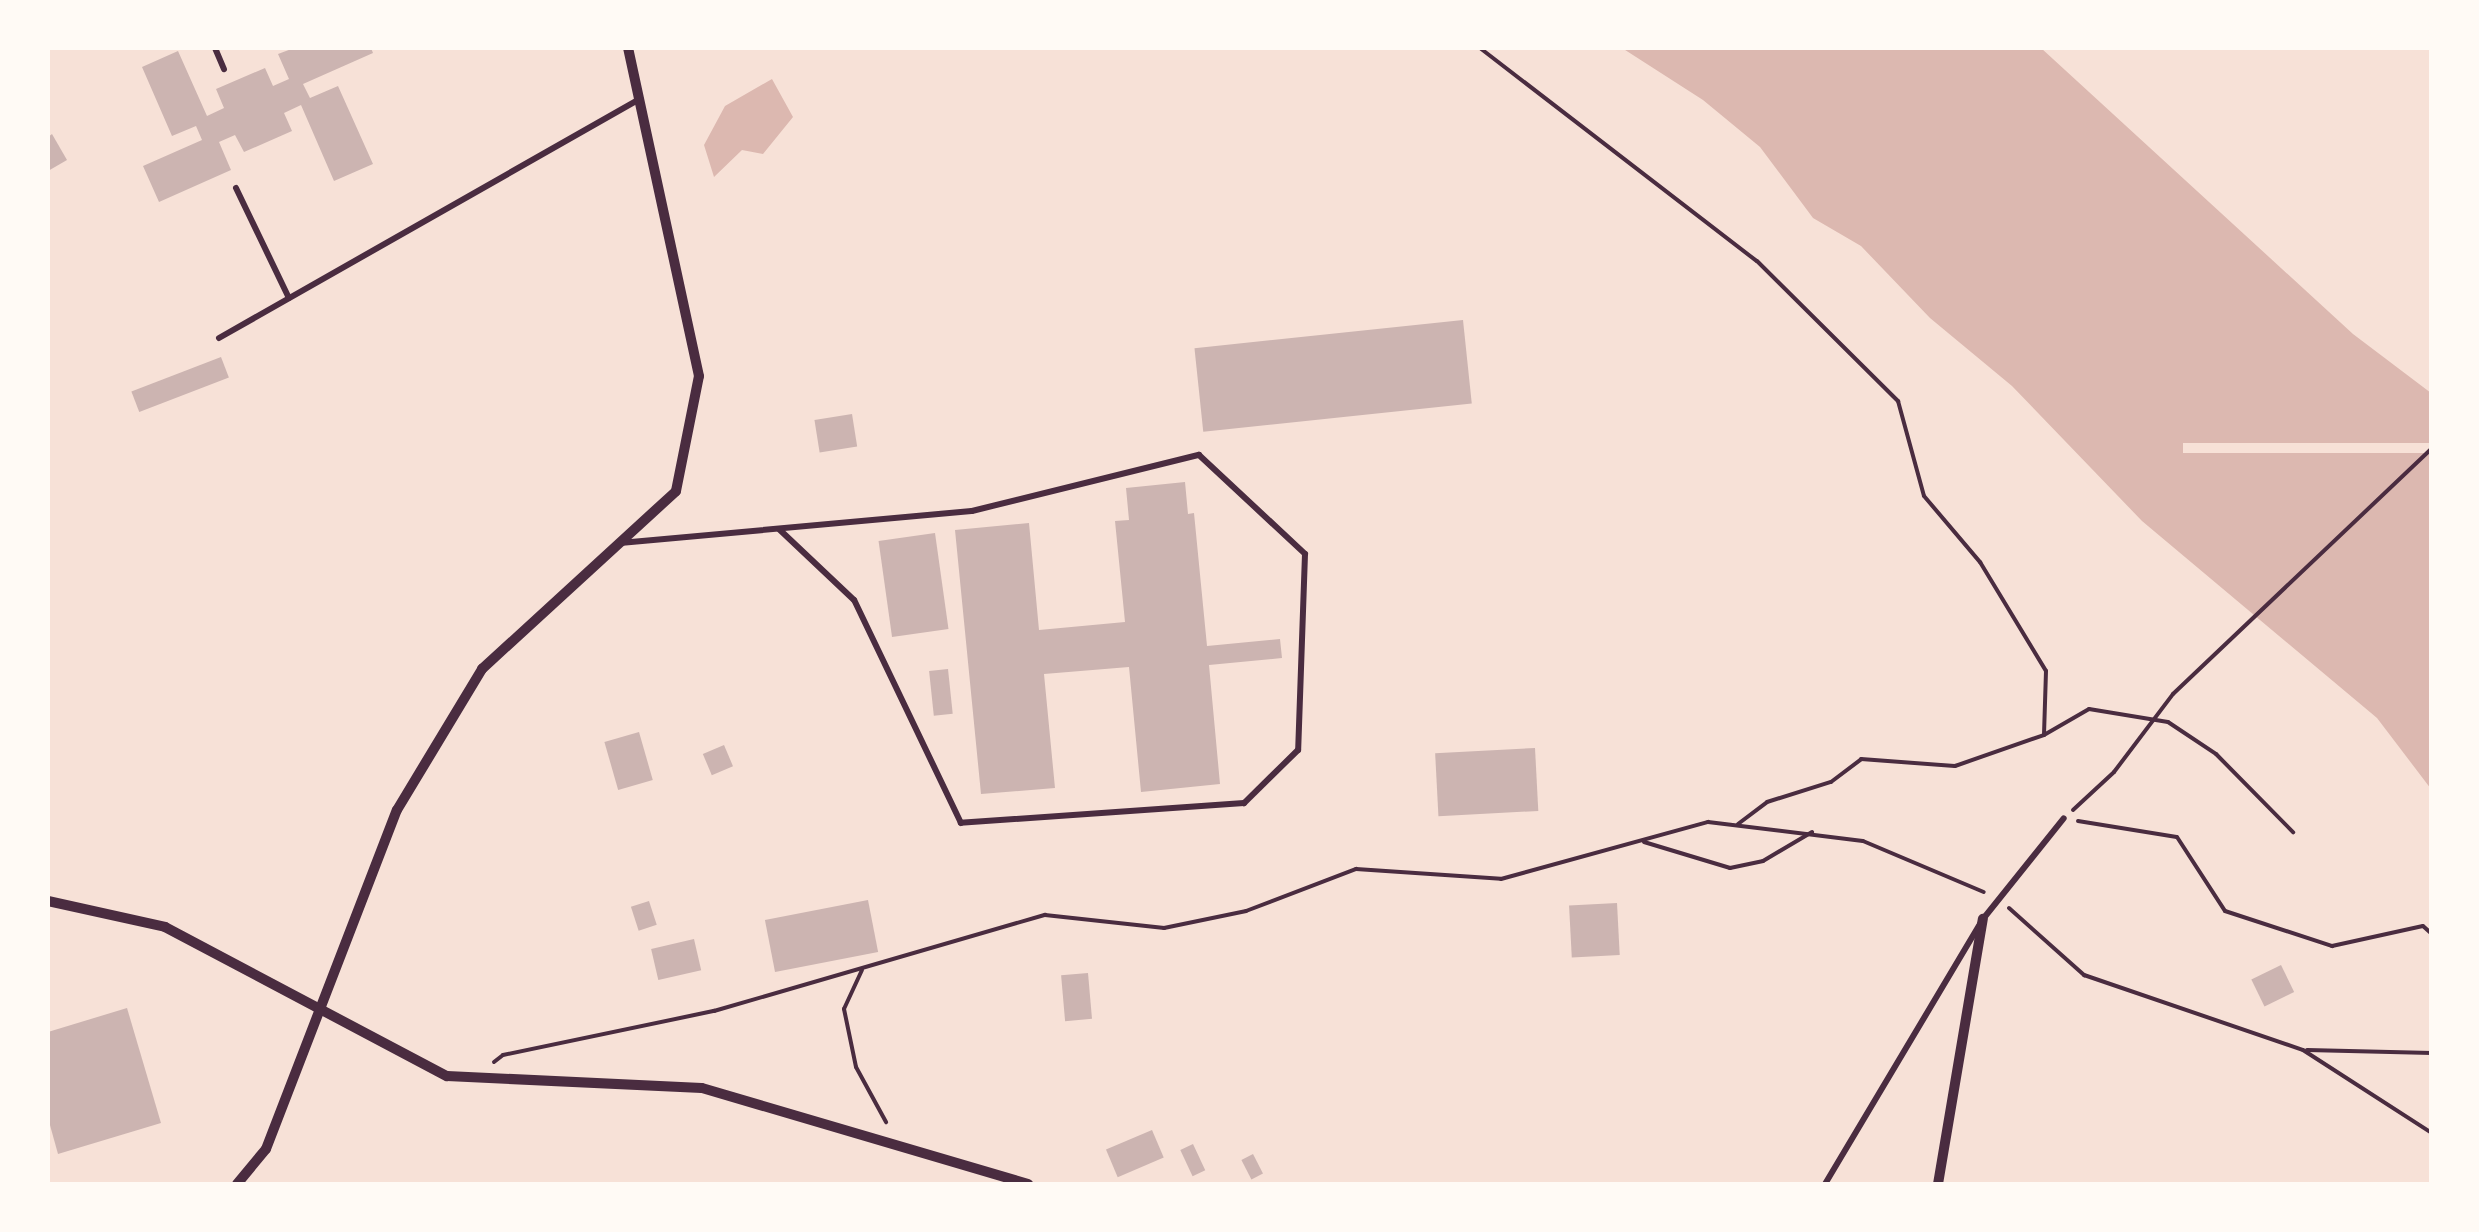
<!DOCTYPE html>
<html>
<head>
<meta charset="utf-8">
<style>
	body { margin:0 }
	#map { position:relative; width:2479px; height:1232px; overflow:hidden; background:#f7e1d7; font-family:Georgia,serif }
	div>[style] { position:absolute }
	[style*='--x'] { left:calc(var(--x)*1px); top:calc(var(--y)*1px); width:calc(var(--w)*1px); rotate:calc(var(--a)*1deg) }
	.water>* { inset:0; background:#dcb8b0 }
	.pier>* { inset:0; background:#f7e1d7; transform-origin:0 0 }
	.building>* { inset:0; background:#ccb4b1; transform-origin:0 0 }
	.path>* { height:4px; margin:-2px; padding:0 2px; transform-origin:2px; border-radius:2px; background:#4a2c40 }
	.service>* { height:6px; margin:-3px; padding:0 3px; transform-origin:3px; border-radius:3px; background:#4a2c40 }
	.minor>* { height:10px; margin:-5px; padding:0 5px; transform-origin:5px; border-radius:5px; background:#4a2c40 }
	span { translate:-50% -50%; white-space:nowrap; text-align:center; line-height:1.15; -webkit-text-stroke:10px #fffaf5; paint-order:stroke }
	.frame { position:absolute; inset:0; border:50px solid #fffaf5; pointer-events:none }
</style>
</head>
<body>
<div id="map">
	<div class="water">
		<i style="clip-path:polygon(1622px 48px,2041px 48px,2353px 334px,2431px 393px,2431px 789px,2377px 718px,2142px 521px,2012px 386px,1930px 318px,1861px 246px,1813px 218px,1760px 147px,1703px 100px)"></i>
		<i style="clip-path:polygon(772px 79px,793px 117px,763px 154px,742px 150px,714px 177px,704px 145px,725px 106px)"></i>
	</div>
	<div class="pier">
		<i style="left:2431px;top:443px;width:10px;height:248px;rotate:90deg"></i>
	</div>
	<div class="building">
		<i style="clip-path:polygon(294px 48px,371px 48px,373px 53px,303px 84px,310px 98px,338px 86px,373px 164px,334px 181px,301px 105px,284px 113px,292px 131px,244px 152px,235px 135px,219px 142px,231px 170px,159px 202px,143px 166px,202px 140px,196px 126px,172px 136px,142px 67px,178px 51px,207px 116px,224px 108px,216px 89px,265px 68px,273px 86px,289px 79px,278px 54px)"></i>
		<i style="clip-path:polygon(52px 134px,67px 160px,48px 171px,48px 137px)"></i>
		<i style="left:1463px;top:320px;width:84px;height:270px;rotate:84deg"></i>
		<i style="left:221px;top:357px;width:22px;height:96px;rotate:69deg"></i>
		<i style="left:852px;top:414px;width:33px;height:38px;rotate:81deg"></i>
		<i style="clip-path:polygon(1185px 482px,1188px 514px,1194px 513px,1207px 646px,1280px 639px,1282px 658px,1209px 665px,1220px 784px,1141px 792px,1129px 667px,1044px 674px,1055px 788px,981px 794px,955px 530px,1029px 523px,1039px 630px,1125px 622px,1115px 521px,1129px 520px,1126px 488px)"></i>
		<i style="left:935px;top:533px;width:97px;height:57px;rotate:82deg"></i>
		<i style="left:948px;top:669px;width:45px;height:19px;rotate:84deg"></i>
		<i style="left:639px;top:732px;width:50px;height:36px;rotate:74deg"></i>
		<i style="left:724px;top:745px;width:23px;height:23px;rotate:67deg"></i>
		<i style="left:1535px;top:748px;width:63px;height:100px;rotate:87deg"></i>
		<i style="left:868px;top:900px;width:53px;height:105px;rotate:79deg"></i>
		<i style="left:649px;top:901px;width:25px;height:19px;rotate:72deg"></i>
		<i style="left:1617px;top:903px;width:52px;height:48px;rotate:87deg"></i>
		<i style="left:694px;top:939px;width:32px;height:44px;rotate:77deg"></i>
		<i style="left:2281px;top:965px;width:30px;height:33px;rotate:64deg"></i>
		<i style="left:1088px;top:973px;width:46px;height:27px;rotate:85deg"></i>
		<i style="clip-path:polygon(127px 1008px,161px 1123px,58px 1154px,48px 1118px,48px 1032px)"></i>
		<i style="left:1152px;top:1130px;width:30px;height:50px;rotate:67deg"></i>
		<i style="left:1193px;top:1144px;width:29px;height:14px;rotate:65deg"></i>
		<i style="left:1253px;top:1154px;width:22px;height:13px;rotate:63deg"></i>
	</div>
	<div class="path">
		<i style="--x:1480;--y:48;--w:349;--a:37.6"></i>
		<i style="--x:1757;--y:261;--w:199;--a:44.8"></i>
		<i style="--x:1898;--y:401;--w:98;--a:74.7"></i>
		<i style="--x:1924;--y:496;--w:87;--a:49.7"></i>
		<i style="--x:1980;--y:562;--w:127;--a:58.8"></i>
		<i style="--x:2046;--y:671;--w:64;--a:91.8"></i>
		<i style="--x:2073;--y:810;--w:56;--a:-42.8"></i>
		<i style="--x:2114;--y:772;--w:98;--a:-52.9"></i>
		<i style="--x:2173;--y:694;--w:357;--a:-43.5"></i>
		<i style="--x:2078;--y:821;--w:100;--a:9.2"></i>
		<i style="--x:2177;--y:837;--w:88;--a:57"></i>
		<i style="--x:2225;--y:911;--w:113;--a:18.1"></i>
		<i style="--x:2332;--y:946;--w:93;--a:-12.4"></i>
		<i style="--x:2423;--y:926;--w:12;--a:42"></i>
		<i style="--x:1738;--y:824;--w:36;--a:-37"></i>
		<i style="--x:1767;--y:802;--w:67;--a:-17.4"></i>
		<i style="--x:1831;--y:782;--w:38;--a:-37"></i>
		<i style="--x:1861;--y:759;--w:94;--a:4.3"></i>
		<i style="--x:1955;--y:766;--w:94;--a:-19.2"></i>
		<i style="--x:2044;--y:735;--w:52;--a:-30"></i>
		<i style="--x:2089;--y:709;--w:80;--a:9.3"></i>
		<i style="--x:2168;--y:722;--w:58;--a:33.7"></i>
		<i style="--x:2216;--y:754;--w:110;--a:45.4"></i>
		<i style="--x:1644;--y:842;--w:90;--a:16.8"></i>
		<i style="--x:1730;--y:868;--w:34;--a:-12"></i>
		<i style="--x:1763;--y:861;--w:57;--a:-30.6"></i>
		<i style="--x:2009;--y:908;--w:101;--a:41.8"></i>
		<i style="--x:2084;--y:975;--w:231;--a:18.9"></i>
		<i style="--x:2303;--y:1050;--w:153;--a:32.8"></i>
		<i style="--x:862;--y:970;--w:43;--a:114.8"></i>
		<i style="--x:844;--y:1009;--w:59;--a:78.3"></i>
		<i style="--x:856;--y:1067;--w:63;--a:61.4"></i>
		<i style="--x:2307;--y:1050;--w:125;--a:1.4"></i>
		<i style="--x:494;--y:1062;--w:11;--a:-38"></i>
		<i style="--x:503;--y:1055;--w:216;--a:-11.8"></i>
		<i style="--x:714;--y:1011;--w:345;--a:-16.2"></i>
		<i style="--x:1045;--y:915;--w:120;--a:6.2"></i>
		<i style="--x:1164;--y:928;--w:84;--a:-11.7"></i>
		<i style="--x:1246;--y:911;--w:118;--a:-20.9"></i>
		<i style="--x:1356;--y:869;--w:145;--a:3.9"></i>
		<i style="--x:1501;--y:879;--w:215;--a:-15.4"></i>
		<i style="--x:1708;--y:822;--w:156;--a:7"></i>
		<i style="--x:1863;--y:841;--w:131;--a:22.9"></i>
	</div>
	<div class="service">
		<i style="--x:215;--y:48;--w:23;--a:67"></i>
		<i style="--x:236;--y:188;--w:122;--a:64.3"></i>
		<i style="--x:219;--y:338;--w:482;--a:-29.6"></i>
		<i style="--x:620;--y:543;--w:353;--a:-5.2"></i>
		<i style="--x:972;--y:511;--w:234;--a:-13.9"></i>
		<i style="--x:1199;--y:455;--w:145;--a:43"></i>
		<i style="--x:1305;--y:554;--w:196;--a:92"></i>
		<i style="--x:1298;--y:750;--w:76;--a:135.5"></i>
		<i style="--x:1244;--y:803;--w:284;--a:176"></i>
		<i style="--x:961;--y:823;--w:247;--a:-115.6"></i>
		<i style="--x:854;--y:600;--w:103;--a:-136.6"></i>
		<i style="--x:1825;--y:1184;--w:309;--a:-59.2"></i>
		<i style="--x:1983;--y:919;--w:129;--a:-51.3"></i>
	</div>
	<div class="minor">
		<i style="--x:48;--y:901;--w:120;--a:12.5"></i>
		<i style="--x:165;--y:927;--w:319;--a:27.9"></i>
		<i style="--x:447;--y:1076;--w:255;--a:2.7"></i>
		<i style="--x:702;--y:1088;--w:340;--a:16.4"></i>
		<i style="--x:237;--y:1184;--w:45;--a:-50.4"></i>
		<i style="--x:266;--y:1149;--w:363;--a:-68.9"></i>
		<i style="--x:397;--y:810;--w:165;--a:-58.9"></i>
		<i style="--x:482;--y:669;--w:263;--a:-42.5"></i>
		<i style="--x:676;--y:491;--w:117;--a:-78.7"></i>
		<i style="--x:699;--y:376;--w:336;--a:-102.2"></i>
		<i style="--x:1938;--y:1184;--w:269;--a:-80.4"></i>
	</div>
	<div class="frame"></div>
</div>
</body>
</html>
